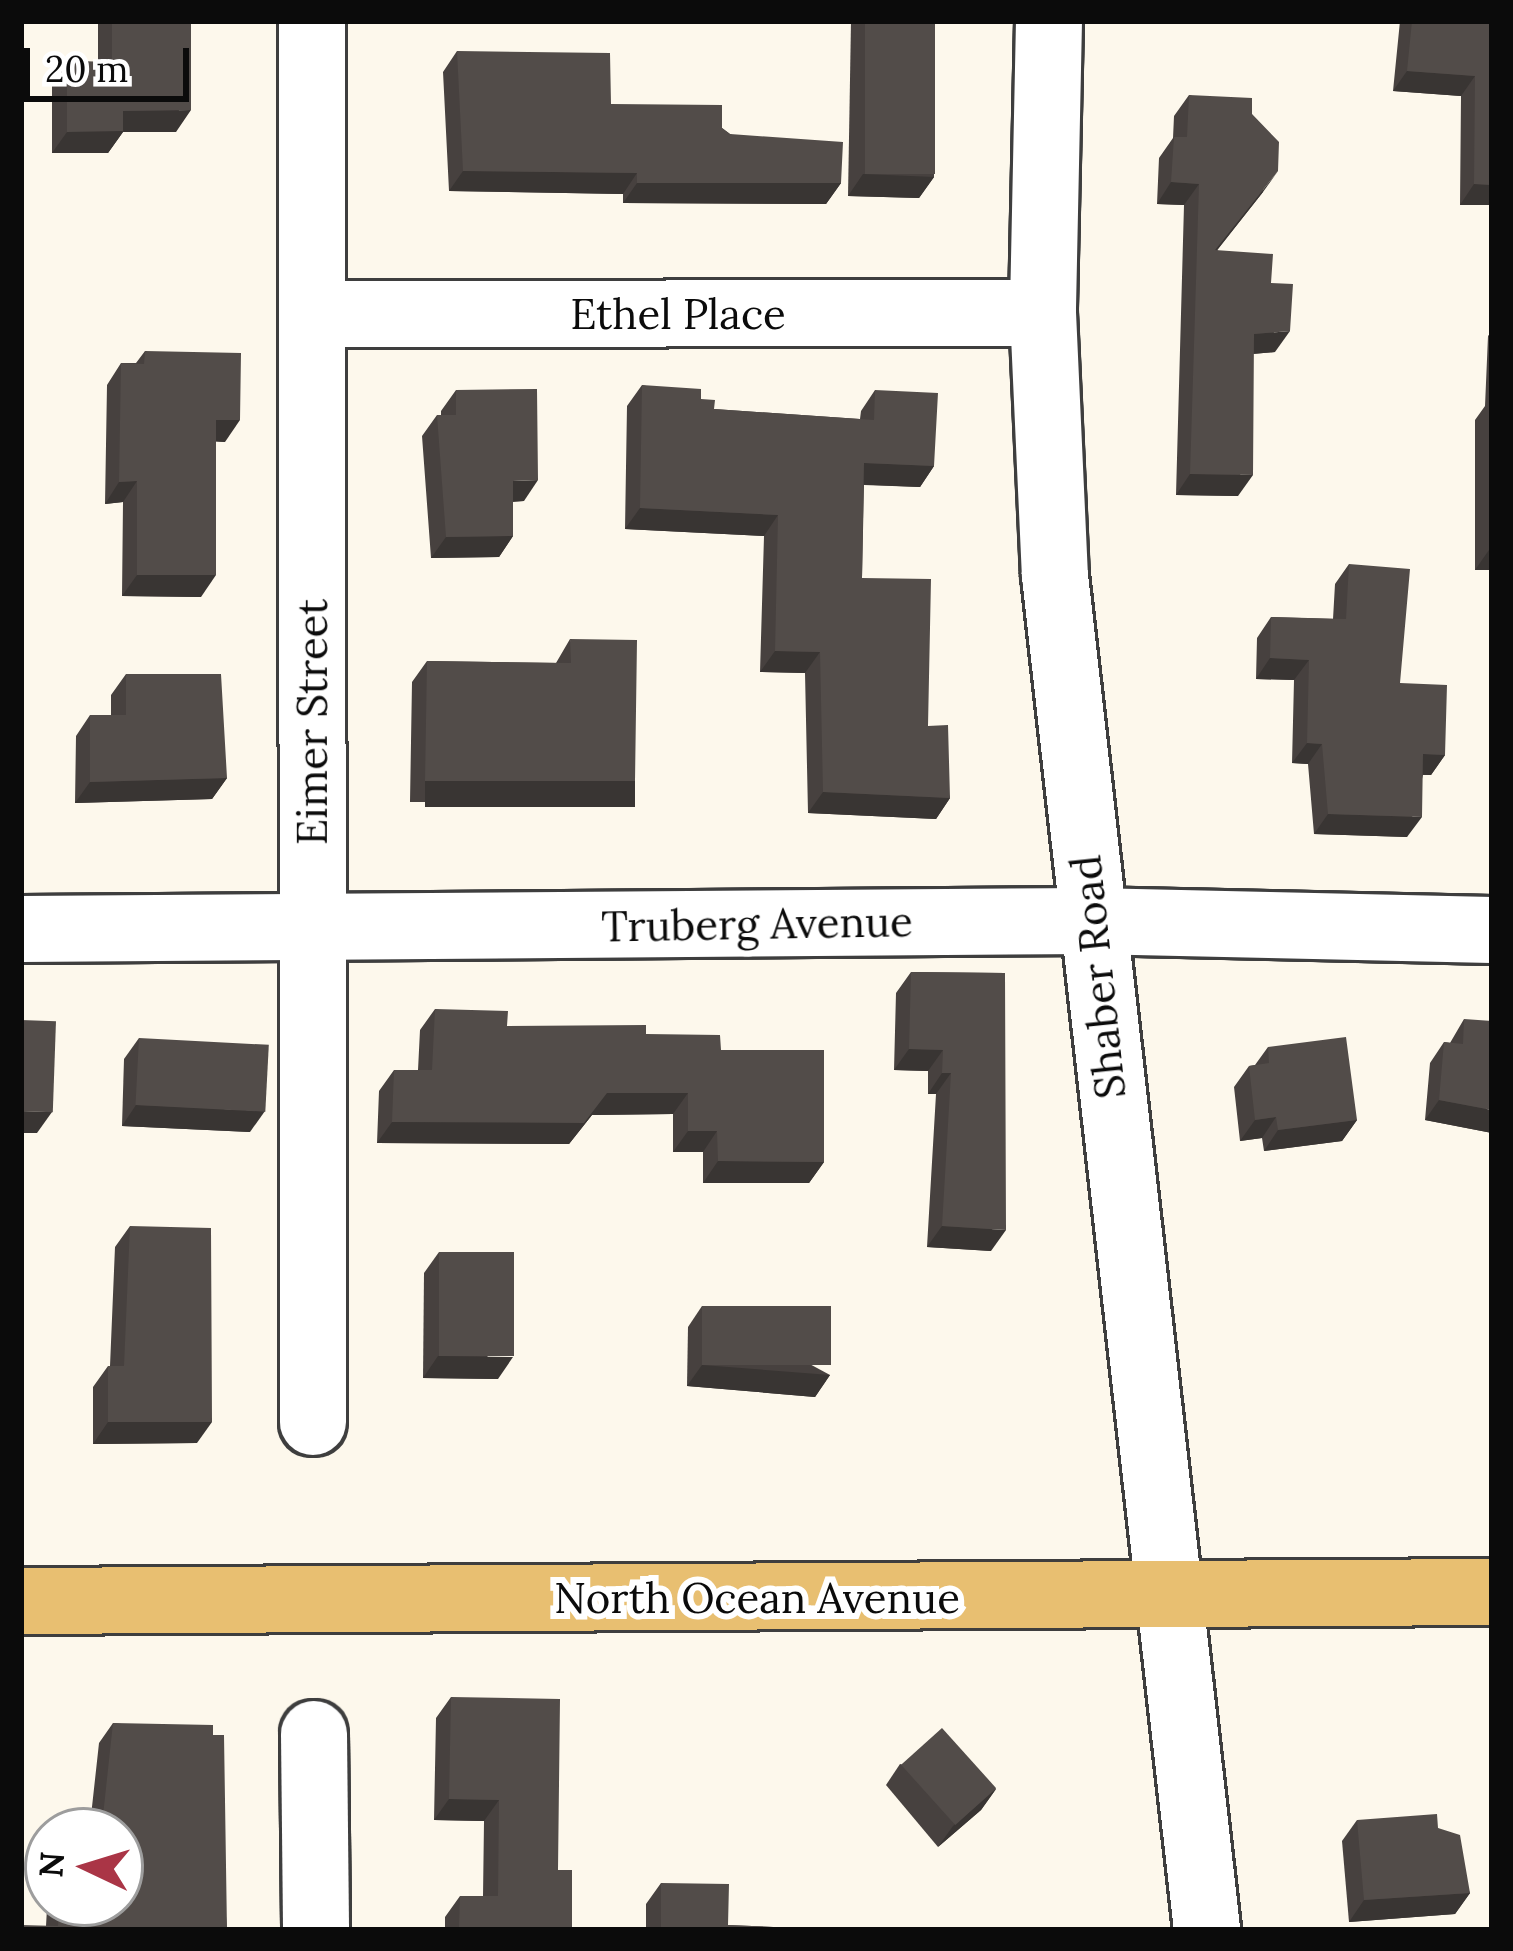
<!DOCTYPE html>
<html>
<head>
<meta charset="utf-8">
<style>
	body { margin:0 }
	#map { position:relative; width:1513px; height:1951px; overflow:hidden; background:#fdf8ec; font-family:Lora,serif }
	div>[style] { position:absolute }
	[style*='--x'] { left:calc(var(--x)*1px); top:calc(var(--y)*1px); width:calc(var(--w)*1px); rotate:calc(var(--a)*1deg) }
	.roads { filter:drop-shadow(3px 0 #3e3e3e) drop-shadow(-3px 0 #3e3e3e) drop-shadow(0 3px #3e3e3e) drop-shadow(0 -3px #3e3e3e) }
	.minor>* { height:66px; margin:-33px; padding:0 33px; transform-origin:33px; border-radius:33px; background:#fff }
	.major>* { height:66px; margin:-33px; padding:0 33px; transform-origin:33px; border-radius:33px; background:#e8bf71 }
	.wall>* { inset:0; background:#47413f }
	.shaded-wall>* { inset:0; background:#393533; transform-origin:0 0 }
	.building>* { inset:0; background:#524c49; transform-origin:0 0 }
	span { translate:-50% -50%; white-space:nowrap; text-align:center; line-height:1.15; -webkit-text-stroke:12px #fff; paint-order:stroke }
	.street-label { font-size:42px; color:#0b0b0b }
	.frame { position:absolute; inset:0; border:24px solid #0b0b0b; pointer-events:none }
	.north { position:absolute; left:24px; top:1807px; width:120px; height:120px; box-sizing:border-box; background:#fff; border:3px solid #9d9d9d; border-radius:50%; rotate:274deg; font-size:33px; font-weight:700; line-height:48px; text-align:center; color:#0b0b0b }
	.north::after { content:''; display:block; margin:auto; width:42px; height:54px; background:#aa3546; clip-path:polygon(50% 0,100% 100%,50% 72%,0 100%) }
	.scale { position:absolute; left:24px; top:48px; width:165px; height:54px; box-sizing:border-box; border:6px solid #0b0b0b; border-top:0; padding-left:15px; font-size:36px; line-height:42px; white-space:nowrap; color:#0b0b0b; -webkit-text-stroke:9px #fff; paint-order:stroke }
</style>
</head>
<body>
<div id="map">
	<div class="roads">
		<div class="minor">
			<i style="--x:312;--y:21;--w:1401;--a:89.96"></i>
			<i style="--x:1049;--y:21;--w:292;--a:91.2"></i>
			<i style="--x:1043;--y:313;--w:263;--a:87.4"></i>
			<i style="--x:1055;--y:576;--w:1363;--a:83.59"></i>
			<i style="--x:313;--y:314;--w:730;--a:-0.08"></i>
			<i style="--x:21;--y:929;--w:1070;--a:-0.43"></i>
			<i style="--x:1091;--y:921;--w:401;--a:1.3"></i>
			<i style="--x:314;--y:1734;--w:196;--a:89.4"></i>
		</div>
		<div class="major">
			<i style="--x:21;--y:1601;--w:1471;--a:-0.35"></i>
		</div>
	</div>
	<div class="wall">
		<i style="clip-path:polygon(98px 21px,191px 21px,176px 132px,123px 132px,108px 153px,52px 153px,52px 83px,67px 61px,98px 62px)"></i>
		<i style="clip-path:polygon(851px 21px,935px 21px,934px 177px,919px 198px,848px 196px)"></i>
		<i style="clip-path:polygon(1400px 21px,1492px 21px,1492px 205px,1460px 205px,1461px 96px,1393px 91px)"></i>
		<i style="clip-path:polygon(457px 51px,611px 104px,722px 128px,730px 134px,841px 183px,826px 204px,623px 203px,623px 194px,449px 191px,443px 72px)"></i>
		<i style="clip-path:polygon(1189px 95px,1252px 114px,1263px 192px,1217px 250px,1271px 283px,1275px 352px,1253px 354px,1238px 496px,1176px 495px,1184px 205px,1157px 204px,1159px 158px,1173px 138px,1174px 116px)"></i>
		<i style="clip-path:polygon(1492px 331px,1492px 570px,1475px 570px,1475px 420px,1485px 406px,1488px 336px)"></i>
		<i style="clip-path:polygon(145px 351px,225px 442px,216px 441px,201px 597px,122px 596px,123px 502px,105px 504px,107px 385px,121px 363px,136px 363px)"></i>
		<i style="clip-path:polygon(642px 385px,701px 399px,714px 409px,860px 419px,861px 411px,875px 390px,934px 466px,920px 487px,864px 485px,862px 578px,928px 726px,950px 798px,936px 819px,808px 813px,805px 673px,760px 672px,764px 536px,625px 529px,627px 406px)"></i>
		<i style="clip-path:polygon(456px 390px,524px 501px,513px 502px,513px 536px,499px 557px,431px 558px,422px 436px,437px 415px,441px 415px,441px 411px)"></i>
		<i style="clip-path:polygon(1349px 564px,1400px 683px,1445px 755px,1431px 775px,1423px 775px,1407px 837px,1314px 834px,1308px 764px,1292px 763px,1294px 680px,1256px 679px,1257px 638px,1271px 617px,1333px 619px,1335px 584px)"></i>
		<i style="clip-path:polygon(570px 639px,620px 802px,410px 802px,412px 682px,427px 661px,556px 663px)"></i>
		<i style="clip-path:polygon(126px 674px,227px 778px,212px 799px,75px 803px,76px 736px,90px 715px,111px 715px,111px 695px)"></i>
		<i style="clip-path:polygon(911px 972px,1005px 973px,991px 1251px,927px 1247px,936px 1094px,928px 1094px,928px 1071px,894px 1070px,896px 993px)"></i>
		<i style="clip-path:polygon(435px 1009px,507px 1026px,646px 1034px,721px 1050px,824px 1162px,809px 1183px,703px 1183px,703px 1152px,673px 1152px,673px 1114px,592px 1115px,569px 1144px,377px 1143px,379px 1091px,394px 1070px,418px 1070px,420px 1030px)"></i>
		<i style="clip-path:polygon(1464px 1019px,1492px 1133px,1425px 1120px,1430px 1063px,1444px 1042px,1450px 1043px)"></i>
		<i style="clip-path:polygon(139px 1038px,250px 1132px,122px 1126px,124px 1059px)"></i>
		<i style="clip-path:polygon(1268px 1047px,1357px 1120px,1342px 1141px,1264px 1151px,1262px 1138px,1240px 1141px,1234px 1087px,1249px 1066px,1255px 1065px)"></i>
		<i style="clip-path:polygon(130px 1226px,197px 1443px,93px 1444px,93px 1387px,108px 1366px,110px 1366px,115px 1247px)"></i>
		<i style="clip-path:polygon(439px 1252px,498px 1379px,423px 1378px,424px 1273px)"></i>
		<i style="clip-path:polygon(702px 1306px,830px 1375px,815px 1397px,687px 1386px,688px 1327px)"></i>
		<i style="clip-path:polygon(451px 1697px,558px 1870px,572px 1930px,445px 1930px,445px 1917px,460px 1896px,483px 1896px,484px 1821px,434px 1820px,436px 1718px)"></i>
		<i style="clip-path:polygon(113px 1723px,213px 1735px,227px 1930px,46px 1926px,48px 1890px,48px 1903px,120px 1903px,120px 1831px,78px 1831px,83px 1825px,90px 1825px,99px 1743px)"></i>
		<i style="clip-path:polygon(900px 1764px,996px 1789px,981px 1810px,938px 1847px,886px 1785px)"></i>
		<i style="clip-path:polygon(1357px 1820px,1438px 1828px,1470px 1893px,1455px 1914px,1349px 1922px,1342px 1841px)"></i>
		<i style="clip-path:polygon(661px 1883px,728px 1925px,840px 1930px,646px 1930px,646px 1904px)"></i>
	</div>
	<div class="shaded-wall">
		<i style="clip-path:polygon(1407px 71px,1475px 76px,1461px 96px,1393px 91px)"></i>
		<i style="clip-path:polygon(191px 110px,176px 132px,123px 132px,108px 153px,52px 153px,67px 132px,123px 111px)"></i>
		<i style="clip-path:polygon(463px 171px,637px 173px,623px 194px,449px 191px)"></i>
		<i style="clip-path:polygon(1278px 171px,1263px 192px,1200px 272px,1215px 250px)"></i>
		<i style="clip-path:polygon(863px 174px,934px 177px,919px 198px,848px 196px)"></i>
		<i style="clip-path:polygon(1171px 182px,1199px 184px,1184px 205px,1157px 204px)"></i>
		<i style="clip-path:polygon(637px 183px,841px 183px,826px 204px,623px 203px)"></i>
		<i style="clip-path:polygon(1474px 184px,1492px 185px,1492px 205px,1460px 205px)"></i>
		<i style="clip-path:polygon(1290px 331px,1275px 352px,1239px 355px,1254px 334px)"></i>
		<i style="clip-path:polygon(216px 420px,240px 420px,225px 442px,201px 441px)"></i>
		<i style="clip-path:polygon(864px 463px,934px 466px,920px 487px,850px 484px)"></i>
		<i style="clip-path:polygon(1190px 474px,1253px 475px,1238px 496px,1176px 495px)"></i>
		<i style="clip-path:polygon(538px 480px,524px 501px,498px 502px,513px 481px)"></i>
		<i style="clip-path:polygon(137px 481px,123px 502px,105px 504px,119px 482px)"></i>
		<i style="clip-path:polygon(640px 508px,778px 515px,764px 536px,625px 529px)"></i>
		<i style="clip-path:polygon(513px 536px,499px 557px,431px 558px,446px 537px)"></i>
		<i style="clip-path:polygon(1489px 550px,1492px 550px,1492px 570px,1475px 570px)"></i>
		<i style="clip-path:polygon(137px 575px,216px 575px,201px 597px,122px 596px)"></i>
		<i style="clip-path:polygon(775px 651px,820px 652px,805px 673px,760px 672px)"></i>
		<i style="clip-path:polygon(1270px 658px,1309px 660px,1294px 680px,1256px 679px)"></i>
		<i style="clip-path:polygon(1307px 743px,1322px 744px,1308px 764px,1292px 763px)"></i>
		<i style="clip-path:polygon(1423px 754px,1445px 755px,1431px 775px,1409px 774px)"></i>
		<i style="clip-path:polygon(227px 778px,212px 799px,75px 803px,90px 782px)"></i>
		<i style="left:425px;top:781px;width:210px;height:26px"></i>
		<i style="clip-path:polygon(823px 792px,950px 798px,936px 819px,808px 813px)"></i>
		<i style="clip-path:polygon(1328px 814px,1422px 817px,1407px 837px,1314px 834px)"></i>
		<i style="clip-path:polygon(909px 1049px,943px 1050px,928px 1071px,894px 1070px)"></i>
		<i style="clip-path:polygon(942px 1073px,951px 1073px,936px 1094px,928px 1094px)"></i>
		<i style="clip-path:polygon(607px 1093px,688px 1093px,673px 1114px,592px 1115px,569px 1144px,377px 1143px,392px 1122px)"></i>
		<i style="clip-path:polygon(1439px 1100px,1492px 1110px,1492px 1133px,1425px 1120px)"></i>
		<i style="clip-path:polygon(136px 1105px,265px 1111px,250px 1132px,122px 1126px)"></i>
		<i style="clip-path:polygon(21px 1111px,52px 1112px,37px 1133px,21px 1133px)"></i>
		<i style="clip-path:polygon(1276px 1117px,1262px 1138px,1240px 1141px,1255px 1120px)"></i>
		<i style="clip-path:polygon(1357px 1120px,1342px 1141px,1264px 1151px,1278px 1130px)"></i>
		<i style="clip-path:polygon(688px 1131px,717px 1131px,703px 1152px,673px 1152px)"></i>
		<i style="clip-path:polygon(718px 1161px,824px 1162px,809px 1183px,703px 1183px)"></i>
		<i style="clip-path:polygon(942px 1226px,1006px 1230px,991px 1251px,927px 1247px)"></i>
		<i style="clip-path:polygon(438px 1356px,513px 1357px,498px 1379px,423px 1378px)"></i>
		<i style="clip-path:polygon(702px 1365px,830px 1375px,815px 1397px,687px 1386px)"></i>
		<i style="clip-path:polygon(108px 1422px,212px 1422px,197px 1443px,93px 1444px)"></i>
		<i style="clip-path:polygon(996px 1789px,981px 1810px,938px 1847px,953px 1826px)"></i>
		<i style="clip-path:polygon(449px 1799px,499px 1800px,484px 1821px,434px 1820px)"></i>
		<i style="clip-path:polygon(1470px 1893px,1455px 1914px,1349px 1922px,1364px 1900px)"></i>
	</div>
	<div class="building">
		<i style="clip-path:polygon(112px 21px,191px 21px,191px 110px,123px 111px,123px 131px,67px 132px,67px 61px,112px 62px)"></i>
		<i style="left:865px;top:21px;width:70px;height:153px"></i>
		<i style="clip-path:polygon(1412px 21px,1492px 21px,1492px 185px,1474px 184px,1475px 76px,1407px 71px)"></i>
		<i style="clip-path:polygon(457px 51px,610px 53px,611px 104px,722px 105px,722px 128px,730px 134px,843px 142px,841px 183px,637px 183px,637px 173px,463px 171px)"></i>
		<i style="clip-path:polygon(1189px 95px,1252px 98px,1252px 114px,1279px 142px,1278px 171px,1215px 250px,1273px 254px,1271px 283px,1293px 284px,1290px 331px,1254px 334px,1253px 475px,1190px 474px,1199px 184px,1171px 182px,1174px 137px,1187px 137px)"></i>
		<i style="clip-path:polygon(145px 351px,241px 353px,240px 420px,216px 420px,216px 575px,137px 575px,137px 481px,119px 482px,121px 363px,144px 364px)"></i>
		<i style="clip-path:polygon(642px 385px,701px 389px,701px 399px,715px 400px,714px 409px,874px 420px,875px 390px,938px 393px,934px 466px,864px 463px,862px 578px,931px 579px,928px 726px,948px 725px,950px 798px,823px 792px,820px 652px,775px 651px,778px 515px,640px 508px)"></i>
		<i style="clip-path:polygon(537px 389px,538px 480px,513px 481px,513px 536px,446px 537px,437px 415px,456px 415px,456px 390px)"></i>
		<i style="left:1489px;top:400px;width:3px;height:150px"></i>
		<i style="clip-path:polygon(1349px 564px,1410px 569px,1400px 683px,1447px 685px,1445px 755px,1423px 754px,1422px 817px,1328px 814px,1322px 744px,1307px 743px,1309px 660px,1270px 658px,1271px 617px,1346px 619px)"></i>
		<i style="clip-path:polygon(570px 639px,637px 640px,635px 781px,425px 781px,427px 661px,571px 663px)"></i>
		<i style="clip-path:polygon(126px 674px,221px 674px,227px 778px,90px 782px,90px 715px,126px 715px)"></i>
		<i style="clip-path:polygon(911px 972px,1005px 973px,1006px 1230px,942px 1226px,951px 1073px,942px 1073px,943px 1050px,909px 1049px)"></i>
		<i style="clip-path:polygon(435px 1009px,508px 1011px,507px 1026px,646px 1025px,646px 1034px,720px 1035px,721px 1050px,824px 1050px,824px 1162px,718px 1161px,717px 1131px,688px 1131px,688px 1093px,607px 1093px,584px 1123px,392px 1122px,394px 1070px,432px 1070px)"></i>
		<i style="clip-path:polygon(1464px 1019px,1492px 1021px,1492px 1110px,1439px 1100px,1444px 1042px,1463px 1044px)"></i>
		<i style="left:21px;top:1020px;width:35px;height:91px;rotate:2deg"></i>
		<i style="clip-path:polygon(1346px 1037px,1357px 1120px,1278px 1130px,1276px 1117px,1255px 1120px,1249px 1066px,1269px 1063px,1268px 1047px)"></i>
		<i style="left:139px;top:1038px;width:130px;height:67px;rotate:3deg"></i>
		<i style="clip-path:polygon(130px 1226px,211px 1228px,212px 1422px,108px 1422px,108px 1366px,124px 1366px)"></i>
		<i style="left:439px;top:1252px;width:75px;height:104px"></i>
		<i style="left:702px;top:1306px;width:129px;height:59px"></i>
		<i style="clip-path:polygon(451px 1697px,560px 1699px,558px 1870px,572px 1870px,572px 1930px,459px 1930px,460px 1896px,498px 1896px,499px 1800px,449px 1799px)"></i>
		<i style="clip-path:polygon(113px 1723px,213px 1725px,213px 1735px,224px 1735px,227px 1930px,21px 1930px,21px 1925px,58px 1926px,60px 1903px,120px 1903px,120px 1831px,83px 1831px,83px 1825px,102px 1825px)"></i>
		<i style="left:942px;top:1728px;width:81px;height:55px;rotate:48deg"></i>
		<i style="clip-path:polygon(1437px 1814px,1438px 1828px,1460px 1835px,1470px 1893px,1364px 1900px,1357px 1820px)"></i>
		<i style="clip-path:polygon(661px 1883px,729px 1884px,728px 1925px,840px 1930px,661px 1930px)"></i>
	</div>
	<div class="street-label">
		<span style="left:678px;top:314px">Ethel Place</span>
		<span style="left:312px;top:722px;rotate:-90deg">Eimer Street</span>
		<span style="left:757px;top:924px;rotate:-1deg">Truberg Avenue</span>
		<span style="left:1098px;top:977px;rotate:-96deg">Shaber Road</span>
		<span style="left:757px;top:1598px">North Ocean Avenue</span>
	</div>
	<div class="frame"></div>
	<div class="north">N</div>
	<div class="scale">20 m</div>
</div>
</body>
</html>
